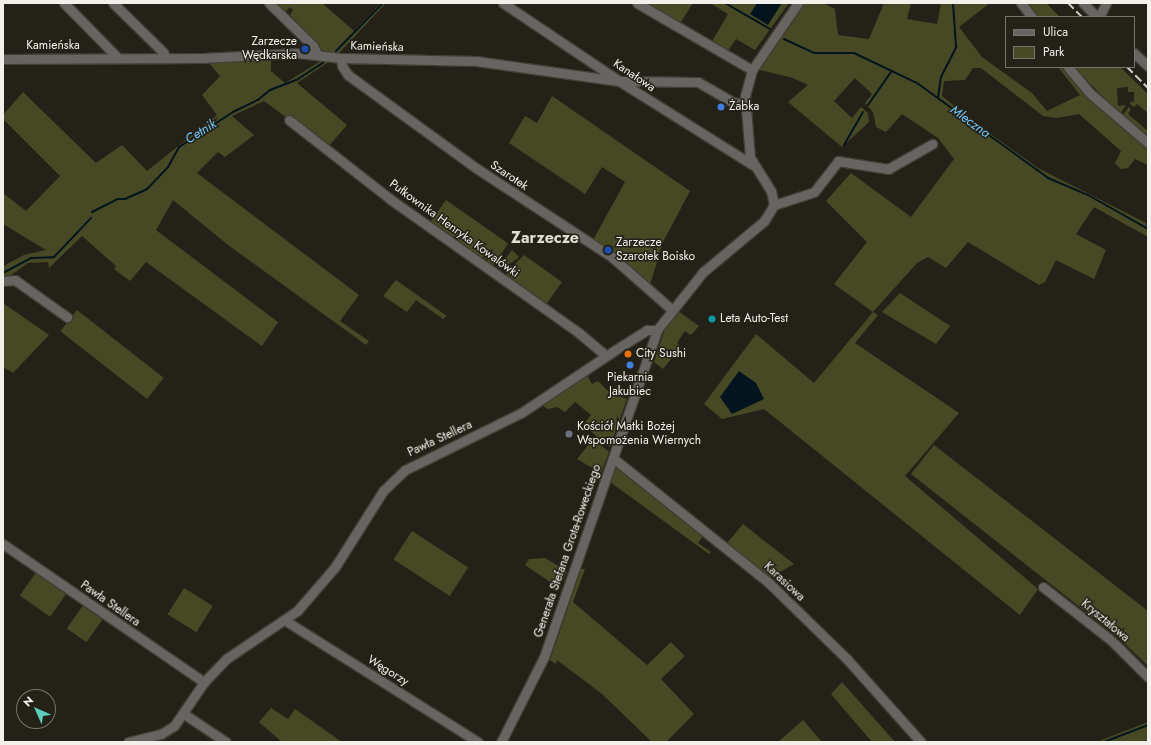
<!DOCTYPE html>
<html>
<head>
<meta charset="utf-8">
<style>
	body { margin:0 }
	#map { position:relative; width:1151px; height:745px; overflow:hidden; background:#242118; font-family:Jost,sans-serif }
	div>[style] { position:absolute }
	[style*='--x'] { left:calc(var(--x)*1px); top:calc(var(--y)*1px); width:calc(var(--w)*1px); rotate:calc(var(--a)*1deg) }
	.green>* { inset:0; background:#474924; transform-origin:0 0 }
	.water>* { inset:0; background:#03141e }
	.stream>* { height:2px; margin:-1px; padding:0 1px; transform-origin:1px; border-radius:1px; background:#03141e }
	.roads { filter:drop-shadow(1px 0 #413e35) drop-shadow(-1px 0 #413e35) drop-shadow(0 1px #413e35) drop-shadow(0 -1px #413e35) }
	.minor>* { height:9px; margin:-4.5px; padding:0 4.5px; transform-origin:4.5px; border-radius:4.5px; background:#676561 }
	.rail>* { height:2px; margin-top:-1px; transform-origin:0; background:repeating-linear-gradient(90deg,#cdcbc4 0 8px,transparent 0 12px) }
	.dots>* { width:11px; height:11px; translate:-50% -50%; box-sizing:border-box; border:2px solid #242118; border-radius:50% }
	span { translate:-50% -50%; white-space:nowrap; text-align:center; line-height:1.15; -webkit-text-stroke:3px #242118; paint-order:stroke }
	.poi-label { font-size:12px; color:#f2f0ea }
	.right { translate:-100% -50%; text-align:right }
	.left { translate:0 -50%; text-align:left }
	.street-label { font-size:12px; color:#f2f0ea }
	.water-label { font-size:13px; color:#73cafd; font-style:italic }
	.district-label { font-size:16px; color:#e0dcd1; font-weight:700 }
	.frame { position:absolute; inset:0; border:4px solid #f2f0ea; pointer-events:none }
	.legend { position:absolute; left:1005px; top:16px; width:130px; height:52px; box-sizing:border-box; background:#242118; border:1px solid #76746c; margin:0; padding:5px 7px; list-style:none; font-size:12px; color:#f2f0ea }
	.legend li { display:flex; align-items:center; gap:8px; height:20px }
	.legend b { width:20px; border:1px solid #76746c }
	.north { position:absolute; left:16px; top:689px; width:40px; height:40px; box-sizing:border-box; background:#242118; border:1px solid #76746c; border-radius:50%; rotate:315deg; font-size:11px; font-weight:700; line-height:16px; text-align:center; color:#f2f0ea }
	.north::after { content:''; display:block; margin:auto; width:14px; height:18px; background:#5ccebb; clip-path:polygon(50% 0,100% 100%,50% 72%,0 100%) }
</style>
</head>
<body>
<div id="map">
	<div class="green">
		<i style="clip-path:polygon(271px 3px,322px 3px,354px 31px,381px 3px,386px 3px,339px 53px,324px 52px,305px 34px,307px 32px,290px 15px,293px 10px,290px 7px,283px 14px)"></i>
		<i style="clip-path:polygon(643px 3px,693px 3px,679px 25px)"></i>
		<i style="clip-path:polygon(710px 3px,789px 3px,755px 50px,736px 39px,727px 52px,711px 43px,728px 14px)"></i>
		<i style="clip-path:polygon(802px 3px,823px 3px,835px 9px,838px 35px,869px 39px,884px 3px,911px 3px,907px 19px,937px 24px,941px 3px,990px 3px,959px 27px,982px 57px,1032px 93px,1047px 111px,1080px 95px,1058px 67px,1064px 67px,1086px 95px,1148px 148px,1148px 165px,1135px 159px,1128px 168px,1121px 169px,1115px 163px,1121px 151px,1079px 114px,1057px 118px,1043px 116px,981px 68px,973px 68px,965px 80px,944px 81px,942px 96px,978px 125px,1038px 168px,1146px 223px,1148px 237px,1094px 207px,1076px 234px,1106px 250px,1094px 279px,1056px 260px,1045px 282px,1039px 285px,968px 242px,946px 268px,928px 257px,917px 263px,873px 312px,878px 315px,855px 343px,959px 413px,905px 476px,1038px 589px,1020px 615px,764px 409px,722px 419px,704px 404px,756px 334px,814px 383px,873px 312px,834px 284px,867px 242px,826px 201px,851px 173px,911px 217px,954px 159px,938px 138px,902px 114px,886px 132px,876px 127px,873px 112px,865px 103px,872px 94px,855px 78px,834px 101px,852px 118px,861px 107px,868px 113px,869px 122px,842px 147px,788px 102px,808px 85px,793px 78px,756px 69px)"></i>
		<i style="clip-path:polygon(1027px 3px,1046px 3px,1060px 17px,1037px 17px)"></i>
		<i style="clip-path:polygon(271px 59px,271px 71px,285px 83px,324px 59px,327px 63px,297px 83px,347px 125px,327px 148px,264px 101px,232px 116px,254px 135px,225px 157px,218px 152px,197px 173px,359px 295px,340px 321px,369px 341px,366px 345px,228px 245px,173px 200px,156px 230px,278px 322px,262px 346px,146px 262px,130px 281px,114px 269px,116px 266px,82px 236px,49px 268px,48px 262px,28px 263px,10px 276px,3px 277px,3px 267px,7px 264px,24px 255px,46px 250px,3px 224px,3px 193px,26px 211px,60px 176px,3px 119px,3px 115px,23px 92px,96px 163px,122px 145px,147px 171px,217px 115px,202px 95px,220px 76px,208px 62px)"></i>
		<i style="clip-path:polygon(1074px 67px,1120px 67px,1148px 94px,1148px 113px,1137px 104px,1134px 107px,1129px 103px,1134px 101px,1134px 92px,1128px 92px,1128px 87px,1117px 88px,1118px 106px,1126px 105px,1120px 114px)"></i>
		<i style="clip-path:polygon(552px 96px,690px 191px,663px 242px,649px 288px,593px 240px,625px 182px,602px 167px,585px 194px,509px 143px,525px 116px,537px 123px)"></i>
		<i style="clip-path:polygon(1129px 107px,1131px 109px,1128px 114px,1148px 131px,1148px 137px,1122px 116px)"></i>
		<i style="left:446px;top:200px;width:76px;height:29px;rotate:35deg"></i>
		<i style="clip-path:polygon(512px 250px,519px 257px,506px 267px,503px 262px)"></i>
		<i style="clip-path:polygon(524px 255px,562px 282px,545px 306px,506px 275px,507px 269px,510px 269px)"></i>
		<i style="clip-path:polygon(396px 280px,447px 316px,443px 319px,416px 300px,407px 312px,383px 296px)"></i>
		<i style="clip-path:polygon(900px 293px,950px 326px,936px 344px,882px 312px)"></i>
		<i style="clip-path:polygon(3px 303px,49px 335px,13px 373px,3px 367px)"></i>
		<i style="left:77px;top:310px;width:110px;height:27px;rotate:38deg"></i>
		<i style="clip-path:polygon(678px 311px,699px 326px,691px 335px,685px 331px,677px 343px,681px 347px,663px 369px,654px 362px,664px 332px)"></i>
		<i style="clip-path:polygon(587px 375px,592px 384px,598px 381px,610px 393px,627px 399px,610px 447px,583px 425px,591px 415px,575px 402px,565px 412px,557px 407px,548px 409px,543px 406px)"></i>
		<i style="clip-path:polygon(593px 439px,609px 452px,601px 473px,577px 459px)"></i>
		<i style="clip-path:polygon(934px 445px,1148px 611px,1148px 666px,1119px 638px,911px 474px)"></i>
		<i style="clip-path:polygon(619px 468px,704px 534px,698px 543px,711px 552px,709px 554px,610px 482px,614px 470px)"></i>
		<i style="clip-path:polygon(743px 524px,794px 564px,768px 579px,727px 543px)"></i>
		<i style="left:412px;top:531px;width:67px;height:34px;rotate:33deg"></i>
		<i style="clip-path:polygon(545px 558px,567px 571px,559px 588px,525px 565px,529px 559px)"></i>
		<i style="clip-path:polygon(581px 569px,585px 569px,573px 602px,647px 665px,671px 642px,685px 656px,661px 679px,694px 714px,666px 742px,652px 742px,602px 694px,557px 660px,556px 664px,550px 660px)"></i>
		<i style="left:37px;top:571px;width:37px;height:30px;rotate:35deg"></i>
		<i style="left:184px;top:588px;width:34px;height:31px;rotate:32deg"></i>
		<i style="left:84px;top:604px;width:24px;height:30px;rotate:35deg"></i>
		<i style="clip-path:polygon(842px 682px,895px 742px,872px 742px,831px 694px)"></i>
		<i style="clip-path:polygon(271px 708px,288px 719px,295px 709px,342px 742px,282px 742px,259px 722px)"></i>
		<i style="clip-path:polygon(803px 720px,822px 742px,778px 742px)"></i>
		<i style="clip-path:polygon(1148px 722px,1148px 742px,1097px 742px,1099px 741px)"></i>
	</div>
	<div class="water">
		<i style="clip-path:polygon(757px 3px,782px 3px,768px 25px,750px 14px)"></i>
		<i style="clip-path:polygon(739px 371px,756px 383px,764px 399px,732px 414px,720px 397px)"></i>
	</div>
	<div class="stream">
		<i style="--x:725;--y:3;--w:52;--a:30"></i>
		<i style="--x:784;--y:39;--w:33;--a:25"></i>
		<i style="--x:814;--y:53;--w:40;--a:0"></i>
		<i style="--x:854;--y:53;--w:70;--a:25.5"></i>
		<i style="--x:917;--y:83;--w:162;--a:35.9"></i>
		<i style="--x:1048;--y:178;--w:43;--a:23"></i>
		<i style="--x:1088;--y:195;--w:69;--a:29.5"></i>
		<i style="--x:336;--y:51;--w:67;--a:-45.6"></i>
		<i style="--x:938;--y:98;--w:21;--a:-82"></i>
		<i style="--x:941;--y:77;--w:34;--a:-63"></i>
		<i style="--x:956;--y:47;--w:44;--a:-93.9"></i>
		<i style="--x:868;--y:105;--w:40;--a:-55.1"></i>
		<i style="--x:844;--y:145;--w:38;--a:-60"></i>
		<i style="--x:92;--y:212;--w:28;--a:-27"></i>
		<i style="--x:117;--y:199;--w:8;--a:0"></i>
		<i style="--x:125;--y:199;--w:24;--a:-24"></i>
		<i style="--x:147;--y:189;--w:30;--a:-46"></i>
		<i style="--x:168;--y:167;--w:23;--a:-61"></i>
		<i style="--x:179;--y:147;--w:64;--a:-32.9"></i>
		<i style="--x:233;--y:112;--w:28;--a:-26"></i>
		<i style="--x:258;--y:100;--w:16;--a:-40"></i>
		<i style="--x:270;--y:90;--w:30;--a:-21"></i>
		<i style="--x:298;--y:79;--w:30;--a:-33"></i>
		<i style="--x:3;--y:273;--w:32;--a:-28"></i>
		<i style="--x:31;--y:258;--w:23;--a:-2"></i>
		<i style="--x:54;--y:257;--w:54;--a:-46.5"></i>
		<i style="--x:1104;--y:742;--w:47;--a:-21.1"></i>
	</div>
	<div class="roads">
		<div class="minor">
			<i style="--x:64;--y:3;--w:77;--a:45.5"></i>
			<i style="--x:113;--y:3;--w:70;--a:44.4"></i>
			<i style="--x:163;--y:52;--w:7;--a:63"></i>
			<i style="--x:269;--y:3;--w:62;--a:44.3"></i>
			<i style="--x:313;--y:46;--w:9;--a:63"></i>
			<i style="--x:503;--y:3;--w:140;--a:33.9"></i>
			<i style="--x:619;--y:81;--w:158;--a:32.1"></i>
			<i style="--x:637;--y:3;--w:133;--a:30.2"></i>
			<i style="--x:1021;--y:3;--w:18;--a:52"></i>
			<i style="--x:1083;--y:3;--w:20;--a:45"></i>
			<i style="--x:1099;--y:17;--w:16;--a:-63"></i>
			<i style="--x:1134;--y:53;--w:19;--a:43"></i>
			<i style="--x:341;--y:58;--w:8;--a:83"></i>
			<i style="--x:342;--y:66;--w:11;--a:56"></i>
			<i style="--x:348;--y:75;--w:158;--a:36"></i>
			<i style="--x:476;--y:168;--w:163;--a:33.2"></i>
			<i style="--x:612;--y:257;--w:79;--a:41.4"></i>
			<i style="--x:3;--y:59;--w:200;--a:-0.3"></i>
			<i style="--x:203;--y:58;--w:95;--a:-3"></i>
			<i style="--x:298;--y:53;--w:43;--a:6.6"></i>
			<i style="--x:341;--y:58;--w:135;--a:1.3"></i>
			<i style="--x:476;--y:61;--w:144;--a:8"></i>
			<i style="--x:619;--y:81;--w:79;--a:0.7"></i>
			<i style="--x:698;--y:82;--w:39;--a:30"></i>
			<i style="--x:732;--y:102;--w:12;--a:9"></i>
			<i style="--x:1068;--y:67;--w:35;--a:50"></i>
			<i style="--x:1091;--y:94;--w:75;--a:40.7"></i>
			<i style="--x:289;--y:120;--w:128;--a:38"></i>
			<i style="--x:390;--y:199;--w:232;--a:35.3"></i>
			<i style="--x:579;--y:333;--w:35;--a:40"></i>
			<i style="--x:774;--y:205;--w:42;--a:-18"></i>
			<i style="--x:814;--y:192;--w:39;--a:-52"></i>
			<i style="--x:838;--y:161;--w:51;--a:9.1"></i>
			<i style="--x:888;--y:169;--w:51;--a:-29.6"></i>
			<i style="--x:3;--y:281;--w:12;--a:-5"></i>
			<i style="--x:15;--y:280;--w:64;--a:35.4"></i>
			<i style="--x:613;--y:458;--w:200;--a:38.7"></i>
			<i style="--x:769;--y:583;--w:109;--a:44.3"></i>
			<i style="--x:847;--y:659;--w:111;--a:48.3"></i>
			<i style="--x:3;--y:544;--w:244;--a:34.5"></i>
			<i style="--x:1043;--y:587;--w:88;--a:38"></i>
			<i style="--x:1112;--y:641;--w:51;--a:45"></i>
			<i style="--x:286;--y:621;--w:227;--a:32.2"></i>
			<i style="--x:184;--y:714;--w:50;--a:33.7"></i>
			<i style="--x:128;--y:742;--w:34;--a:-14"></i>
			<i style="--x:161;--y:734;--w:15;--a:-32"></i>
			<i style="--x:174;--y:726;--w:53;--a:-55.7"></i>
			<i style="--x:204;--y:682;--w:32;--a:-46"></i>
			<i style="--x:226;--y:659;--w:86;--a:-34.1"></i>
			<i style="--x:297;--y:611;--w:58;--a:-49.2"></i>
			<i style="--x:335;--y:567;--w:90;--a:-57.7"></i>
			<i style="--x:383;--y:491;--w:30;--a:-44"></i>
			<i style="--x:405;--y:470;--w:129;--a:-26.2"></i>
			<i style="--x:521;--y:413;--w:113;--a:-33.8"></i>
			<i style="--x:615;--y:350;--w:38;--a:-32"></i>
			<i style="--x:647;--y:330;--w:10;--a:0"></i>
			<i style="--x:501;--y:742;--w:95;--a:-63.2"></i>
			<i style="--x:544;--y:657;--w:346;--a:-70.9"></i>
			<i style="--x:657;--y:330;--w:74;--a:-51.6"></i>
			<i style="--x:703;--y:272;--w:80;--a:-39.9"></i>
			<i style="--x:764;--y:221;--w:19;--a:-58"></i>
			<i style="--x:774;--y:205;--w:14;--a:-102"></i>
			<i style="--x:771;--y:191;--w:40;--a:-122"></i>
			<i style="--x:750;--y:157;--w:61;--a:-94.7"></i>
			<i style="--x:745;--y:96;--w:27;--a:-75"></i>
			<i style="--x:752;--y:70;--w:81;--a:-55.5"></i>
		</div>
	</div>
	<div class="rail">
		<i style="--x:1068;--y:3;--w:20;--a:45"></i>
		<i style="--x:1127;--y:67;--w:30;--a:45"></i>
	</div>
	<div class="dots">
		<i style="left:305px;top:49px;background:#1a4fb4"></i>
		<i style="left:721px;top:107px;background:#3f7fe0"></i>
		<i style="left:608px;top:250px;background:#1a4fb4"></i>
		<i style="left:712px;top:319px;background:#0f9aa8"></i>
		<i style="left:628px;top:354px;background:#e8710a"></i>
		<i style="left:630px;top:365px;background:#3f7fe0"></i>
		<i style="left:569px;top:434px;background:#6b7280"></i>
	</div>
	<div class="poi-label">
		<span class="right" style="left:297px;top:49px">Zarzecze<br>Wędkarska</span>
		<span class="left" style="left:729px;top:107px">Żabka</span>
		<span class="left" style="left:616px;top:250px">Zarzecze<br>Szarotek Boisko</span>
		<span class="left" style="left:720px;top:319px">Leta Auto-Test</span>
		<span class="left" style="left:636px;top:354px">City Sushi</span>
		<span style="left:630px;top:385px">Piekarnia<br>Jakubiec</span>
		<span class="left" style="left:577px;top:434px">Kościół Matki Bożej<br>Wspomożenia Wiernych</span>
	</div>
	<div class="street-label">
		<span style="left:53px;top:46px">Kamieńska</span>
		<span style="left:377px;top:47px;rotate:2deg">Kamieńska</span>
		<span style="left:634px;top:76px;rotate:34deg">Kanałowa</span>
		<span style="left:509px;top:176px;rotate:34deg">Szarotek</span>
		<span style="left:454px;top:229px;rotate:36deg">Pułkownika Henryka Kowalówki</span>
		<span style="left:440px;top:439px;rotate:-25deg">Pawła Stellera</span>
		<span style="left:568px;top:551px;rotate:-71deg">Generała Stefana Grota-Roweckiego</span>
		<span style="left:784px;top:582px;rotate:43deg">Karasiowa</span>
		<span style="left:110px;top:604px;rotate:35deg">Pawła Stellera</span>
		<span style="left:1105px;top:621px;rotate:40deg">Kryształowa</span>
		<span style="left:388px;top:671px;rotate:32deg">Węgorzy</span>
	</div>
	<div class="water-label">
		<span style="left:970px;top:122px;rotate:36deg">Mleczna</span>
		<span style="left:201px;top:132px;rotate:-32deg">Cetnik</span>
	</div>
	<div class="district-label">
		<span style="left:545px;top:238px">Zarzecze</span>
	</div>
	<div class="frame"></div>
	<ul class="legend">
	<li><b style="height:5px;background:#676561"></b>Ulica</li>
	<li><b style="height:11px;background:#474924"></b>Park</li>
	</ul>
	<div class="north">N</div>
</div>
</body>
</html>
